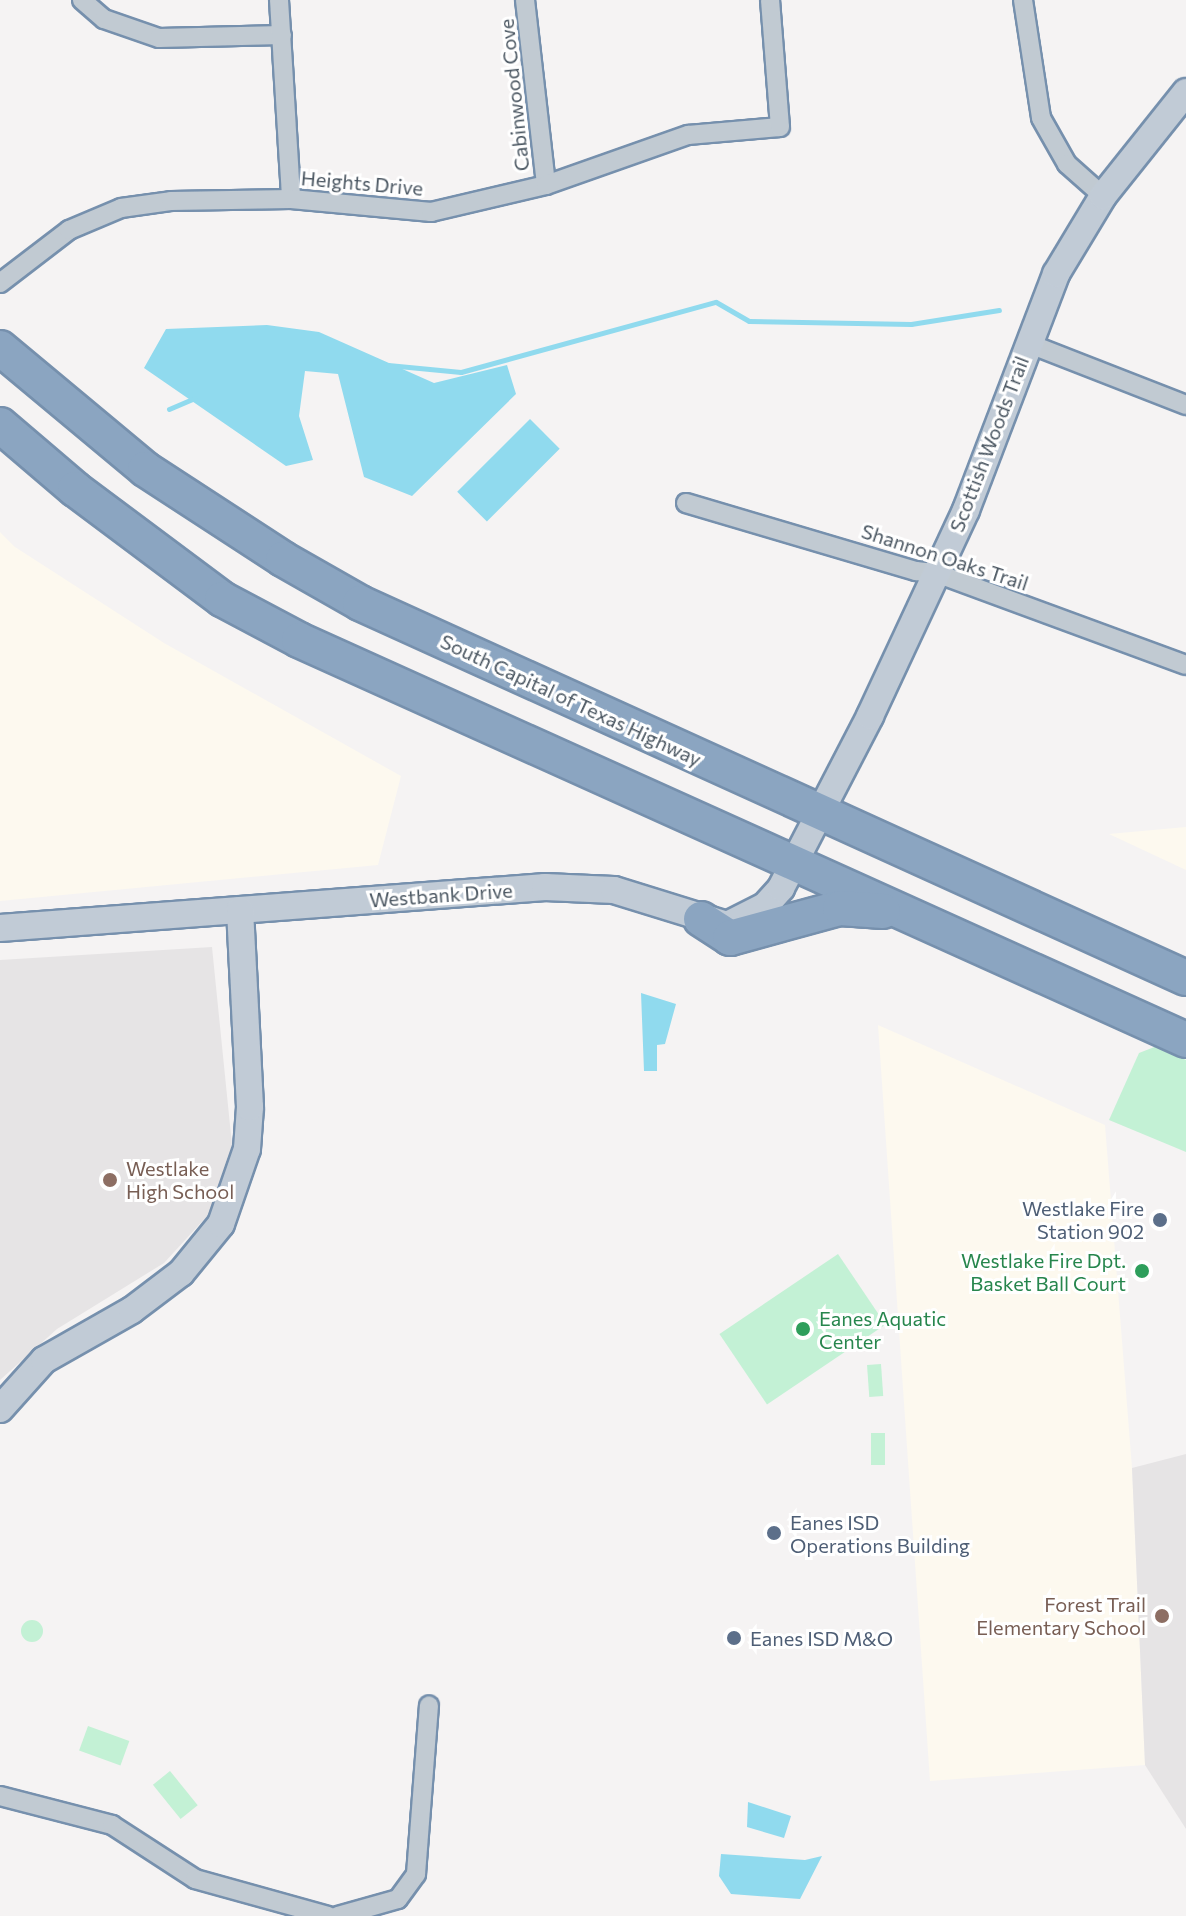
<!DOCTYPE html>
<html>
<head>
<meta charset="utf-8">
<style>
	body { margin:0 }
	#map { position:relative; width:1186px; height:1916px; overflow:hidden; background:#f5f3f3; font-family:Commissioner,sans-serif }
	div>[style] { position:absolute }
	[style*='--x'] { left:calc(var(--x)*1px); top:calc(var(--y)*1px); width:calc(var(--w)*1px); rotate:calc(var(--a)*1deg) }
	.commercial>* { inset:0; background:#fdf9ef }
	.education>* { inset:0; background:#e6e4e5 }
	.green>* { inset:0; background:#c3f1d5; transform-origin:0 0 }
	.round { border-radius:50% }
	.water>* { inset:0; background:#90daee; transform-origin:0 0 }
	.stream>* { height:5px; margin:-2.5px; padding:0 2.5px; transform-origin:2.5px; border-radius:2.5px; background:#90daee }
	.roads { filter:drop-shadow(2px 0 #7690ad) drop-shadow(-2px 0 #7690ad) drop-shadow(0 2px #7690ad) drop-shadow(0 -2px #7690ad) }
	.street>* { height:18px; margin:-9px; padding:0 9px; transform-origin:9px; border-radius:9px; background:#c1cad2 }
	.secondary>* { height:26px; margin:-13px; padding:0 13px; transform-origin:13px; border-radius:13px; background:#c1cbd6 }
	.highway>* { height:34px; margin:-17px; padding:0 17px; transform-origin:17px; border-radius:17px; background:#8ba5c1 }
	.dots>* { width:22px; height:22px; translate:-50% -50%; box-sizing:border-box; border:4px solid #fff; border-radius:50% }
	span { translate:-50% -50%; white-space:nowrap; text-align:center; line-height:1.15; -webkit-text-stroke:6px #fff; paint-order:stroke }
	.street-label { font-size:20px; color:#4a5661 }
	.education-label { font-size:20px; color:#785e54 }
	.left { translate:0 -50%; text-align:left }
	.right { translate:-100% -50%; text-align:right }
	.service-label { font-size:20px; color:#4e5e75 }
	.leisure-label { font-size:20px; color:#27864d }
</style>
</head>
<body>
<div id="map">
	<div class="commercial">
		<i style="clip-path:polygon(0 532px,15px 547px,164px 643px,401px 776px,378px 865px,0 901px)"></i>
		<i style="clip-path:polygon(1186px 827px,1186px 870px,1109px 834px)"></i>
		<i style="clip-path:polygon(878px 1025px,1105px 1125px,1132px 1468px,1145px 1765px,930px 1781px)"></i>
	</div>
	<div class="education">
		<i style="clip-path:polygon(212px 947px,232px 1145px,209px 1214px,164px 1263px,57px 1329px,0 1380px,0 960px)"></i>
		<i style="clip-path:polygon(1186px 1454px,1186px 1829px,1145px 1765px,1132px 1468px)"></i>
	</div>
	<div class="green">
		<i style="clip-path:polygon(1157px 1046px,1186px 1060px,1186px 1152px,1109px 1120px,1139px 1053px)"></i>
		<i style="left:838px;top:1254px;width:85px;height:143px;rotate:56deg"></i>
		<i style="left:881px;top:1364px;width:32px;height:14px;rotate:86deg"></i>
		<i style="left:871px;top:1433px;width:14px;height:32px"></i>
		<i class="round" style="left:21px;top:1620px;width:22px;height:22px"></i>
		<i style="left:88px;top:1726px;width:44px;height:26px;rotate:20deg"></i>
		<i style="left:170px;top:1771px;width:44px;height:22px;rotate:51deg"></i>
	</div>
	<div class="water">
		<i style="clip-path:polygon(267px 325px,319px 332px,434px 383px,507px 365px,516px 394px,412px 496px,364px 477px,338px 374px,305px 371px,299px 416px,313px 460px,286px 466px,144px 368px,166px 329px)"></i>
		<i style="left:530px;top:419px;width:42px;height:103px;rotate:45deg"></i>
		<i style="clip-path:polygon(641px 993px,676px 1004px,665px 1044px,657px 1045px,657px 1071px,644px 1071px)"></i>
		<i style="clip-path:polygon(748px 1802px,791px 1816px,784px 1838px,747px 1827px)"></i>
		<i style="clip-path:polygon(721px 1854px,805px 1860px,822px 1856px,800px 1899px,731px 1894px,719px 1876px)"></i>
	</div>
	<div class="stream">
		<i style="--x:388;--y:365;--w:73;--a:5.5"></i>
		<i style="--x:461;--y:372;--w:264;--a:-15.4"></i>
		<i style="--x:716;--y:302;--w:38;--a:30"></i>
		<i style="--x:749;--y:321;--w:162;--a:1.1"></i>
		<i style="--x:911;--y:324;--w:89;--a:-9"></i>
		<i style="--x:169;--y:409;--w:28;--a:-23"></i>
	</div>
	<div class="roads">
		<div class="street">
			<i style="--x:82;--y:0;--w:29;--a:41"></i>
			<i style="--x:104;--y:19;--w:58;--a:19.1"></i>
			<i style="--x:159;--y:38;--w:123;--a:-1.4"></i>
			<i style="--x:279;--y:0;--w:199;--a:86.5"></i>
			<i style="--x:525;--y:0;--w:186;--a:83.5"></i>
			<i style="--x:1023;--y:0;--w:119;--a:81.3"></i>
			<i style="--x:1041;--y:118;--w:53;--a:60.5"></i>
			<i style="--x:1067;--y:164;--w:48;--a:41.6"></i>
			<i style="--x:0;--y:283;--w:87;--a:-37.5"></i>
			<i style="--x:69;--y:230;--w:56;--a:-22.9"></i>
			<i style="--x:121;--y:208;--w:50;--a:-8"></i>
			<i style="--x:171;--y:201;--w:120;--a:-1"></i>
			<i style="--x:291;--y:199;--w:141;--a:5.3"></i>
			<i style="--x:431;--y:212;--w:118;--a:-13.2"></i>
			<i style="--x:546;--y:185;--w:151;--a:-19.4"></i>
			<i style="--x:688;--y:135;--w:92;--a:-5"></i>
			<i style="--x:780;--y:127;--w:127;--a:-94.5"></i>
			<i style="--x:1027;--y:343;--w:171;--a:21.3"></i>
			<i style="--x:686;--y:503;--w:240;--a:16.5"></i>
			<i style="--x:916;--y:571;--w:20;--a:6"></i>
			<i style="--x:936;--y:573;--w:266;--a:20.2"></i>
			<i style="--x:0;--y:1796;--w:116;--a:14.5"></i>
			<i style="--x:112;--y:1825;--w:99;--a:33"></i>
			<i style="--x:195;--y:1879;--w:138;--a:15.5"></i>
			<i style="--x:338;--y:1916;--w:62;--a:-15.8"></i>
			<i style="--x:398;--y:1899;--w:31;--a:-54"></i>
			<i style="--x:416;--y:1874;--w:169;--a:-85.6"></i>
		</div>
		<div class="secondary">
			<i style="--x:0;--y:928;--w:547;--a:-4.3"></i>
			<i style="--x:545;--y:887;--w:69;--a:2.5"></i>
			<i style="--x:614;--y:890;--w:118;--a:17.2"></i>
			<i style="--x:727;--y:925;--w:42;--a:-26.6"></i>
			<i style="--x:765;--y:906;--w:24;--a:-48"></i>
			<i style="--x:781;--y:888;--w:194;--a:-62.6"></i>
			<i style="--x:870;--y:716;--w:227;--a:-65"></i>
			<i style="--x:966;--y:510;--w:253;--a:-69.1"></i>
			<i style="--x:1056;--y:274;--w:91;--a:-58.9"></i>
			<i style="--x:1103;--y:196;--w:133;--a:-51.4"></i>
			<i style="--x:0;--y:1409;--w:66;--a:-48.1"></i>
			<i style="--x:44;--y:1360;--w:101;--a:-29.6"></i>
			<i style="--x:132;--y:1310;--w:61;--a:-37.1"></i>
			<i style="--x:181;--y:1273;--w:63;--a:-50.8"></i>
			<i style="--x:221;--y:1224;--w:79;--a:-70.9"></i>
			<i style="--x:247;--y:1149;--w:42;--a:-85.9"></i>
			<i style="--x:250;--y:1107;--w:197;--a:-92.9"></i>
		</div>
		<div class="highway">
			<i style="--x:0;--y:348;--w:189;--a:39.8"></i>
			<i style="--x:145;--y:469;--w:165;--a:33.1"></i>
			<i style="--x:283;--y:559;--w:89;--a:29.7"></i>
			<i style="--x:360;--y:603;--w:907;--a:24.42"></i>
			<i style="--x:0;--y:425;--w:99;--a:40.5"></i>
			<i style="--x:75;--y:489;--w:184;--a:36.8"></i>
			<i style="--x:222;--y:599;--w:87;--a:28"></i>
			<i style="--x:299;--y:640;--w:973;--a:24.27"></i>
			<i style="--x:701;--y:919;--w:35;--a:33"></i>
			<i style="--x:730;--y:938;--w:114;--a:-15.3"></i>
			<i style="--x:840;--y:908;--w:43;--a:4"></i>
		</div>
	</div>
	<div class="dots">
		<i style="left:110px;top:1180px;background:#8d6e63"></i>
		<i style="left:1160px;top:1220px;background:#5c6f8a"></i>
		<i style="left:1142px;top:1271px;background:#2e9e5b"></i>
		<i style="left:803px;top:1329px;background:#2e9e5b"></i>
		<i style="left:774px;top:1533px;background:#5c6f8a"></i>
		<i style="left:1162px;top:1616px;background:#8d6e63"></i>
		<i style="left:734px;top:1638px;background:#5c6f8a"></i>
	</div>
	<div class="street-label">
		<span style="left:514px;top:95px;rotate:-96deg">Cabinwood Cove</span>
		<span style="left:362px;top:183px;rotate:5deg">Heights Drive</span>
		<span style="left:989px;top:444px;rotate:-69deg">Scottish Woods Trail</span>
		<span style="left:945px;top:557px;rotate:18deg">Shannon Oaks Trail</span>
		<span style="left:571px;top:700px;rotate:25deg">South Capital of Texas Highway</span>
		<span style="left:441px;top:895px;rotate:-4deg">Westbank Drive</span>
	</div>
	<div class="education-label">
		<span class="left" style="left:126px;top:1180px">Westlake<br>High School</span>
		<span class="right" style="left:1146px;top:1616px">Forest Trail<br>Elementary School</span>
	</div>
	<div class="service-label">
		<span class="right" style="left:1144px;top:1220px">Westlake Fire<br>Station 902</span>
		<span class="left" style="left:790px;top:1534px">Eanes ISD<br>Operations Building</span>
		<span class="left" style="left:750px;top:1638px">Eanes ISD M&amp;O</span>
	</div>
	<div class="leisure-label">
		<span class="right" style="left:1126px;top:1272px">Westlake Fire Dpt.<br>Basket Ball Court</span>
		<span class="left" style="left:819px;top:1330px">Eanes Aquatic<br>Center</span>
	</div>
</div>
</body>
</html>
